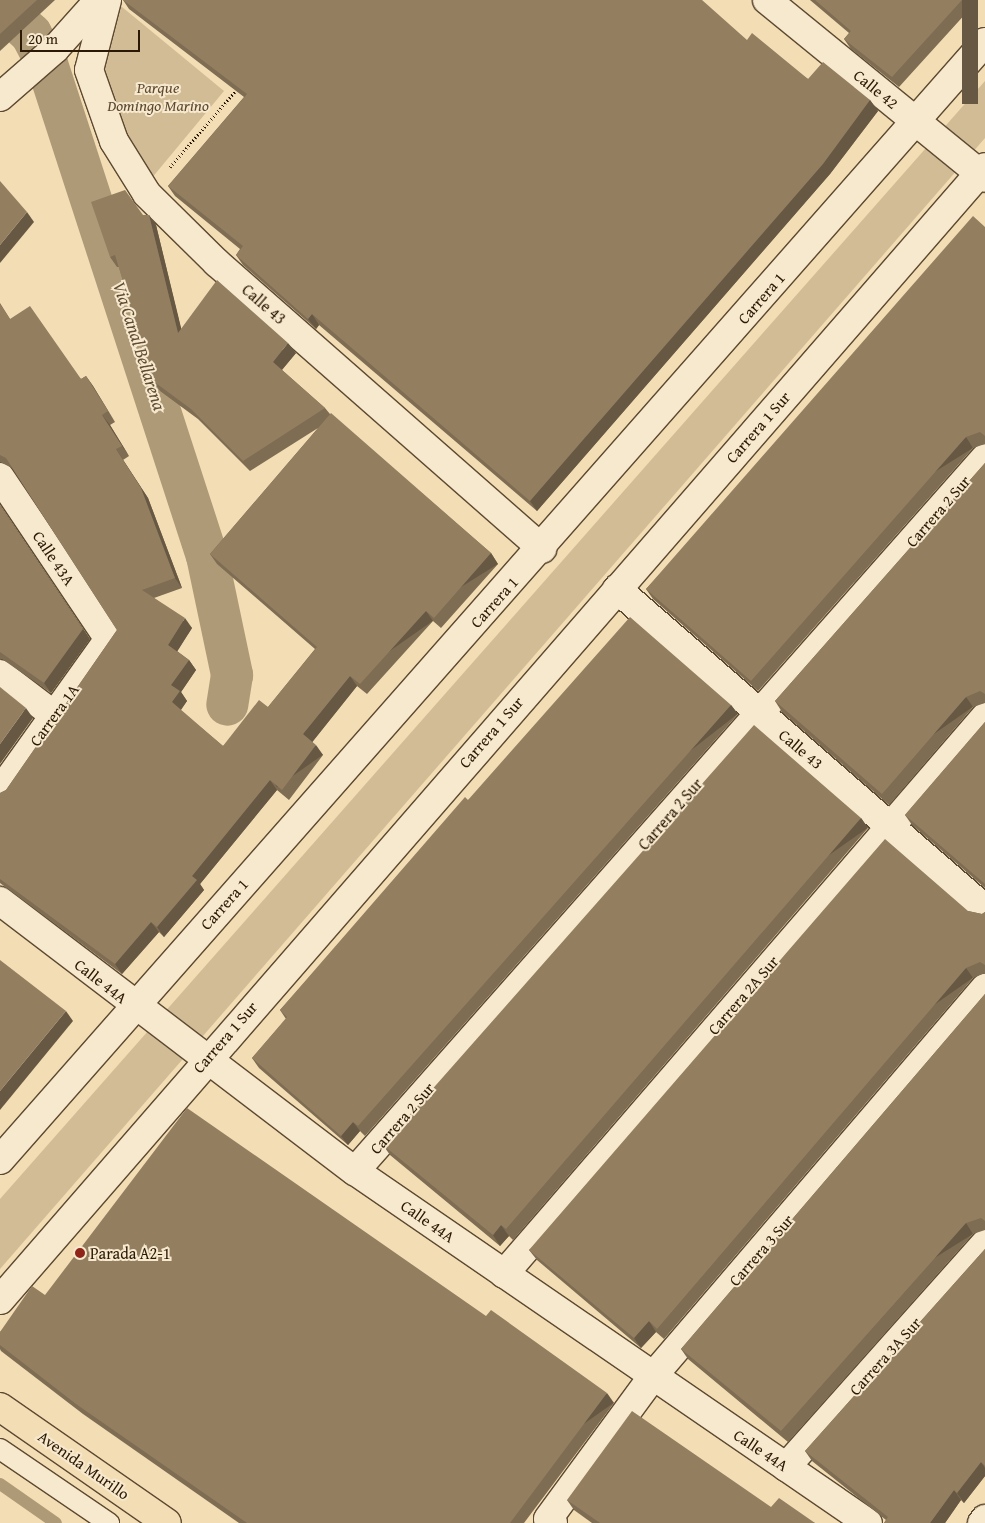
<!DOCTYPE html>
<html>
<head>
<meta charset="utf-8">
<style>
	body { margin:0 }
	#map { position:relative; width:985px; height:1523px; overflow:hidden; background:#f3ddb4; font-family:"Gentium Book Plus",serif }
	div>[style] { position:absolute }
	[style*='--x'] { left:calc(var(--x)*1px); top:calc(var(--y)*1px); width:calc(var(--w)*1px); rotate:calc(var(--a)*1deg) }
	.green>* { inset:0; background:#d1bc96 }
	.stream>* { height:12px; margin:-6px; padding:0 6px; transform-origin:6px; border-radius:6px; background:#af9a78 }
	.canal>* { height:42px; margin:-21px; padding:0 21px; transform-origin:21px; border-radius:21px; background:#af9a78 }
	.path>* { height:3px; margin-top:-1.5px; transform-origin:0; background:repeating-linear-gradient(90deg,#2b1805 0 1px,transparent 0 3.5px) }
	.roads { filter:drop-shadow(1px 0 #5d4931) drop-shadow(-1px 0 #5d4931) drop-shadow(0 1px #5d4931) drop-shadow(0 -1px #5d4931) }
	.service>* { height:20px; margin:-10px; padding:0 10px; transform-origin:10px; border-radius:10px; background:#f7e9ce }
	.minor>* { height:28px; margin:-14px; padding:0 14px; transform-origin:14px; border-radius:14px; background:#f7e9ce }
	.tertiary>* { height:28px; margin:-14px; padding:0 14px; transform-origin:14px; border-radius:14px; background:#f7e9ce }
	.primary>* { height:28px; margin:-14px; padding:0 14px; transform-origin:14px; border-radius:14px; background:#f3ddb4 }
	.wall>* { inset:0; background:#7e6c53 }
	.shaded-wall>* { inset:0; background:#675843; transform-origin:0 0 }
	.building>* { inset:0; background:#937e60 }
	.dots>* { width:14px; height:14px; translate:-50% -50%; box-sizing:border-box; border:2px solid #f7e9ce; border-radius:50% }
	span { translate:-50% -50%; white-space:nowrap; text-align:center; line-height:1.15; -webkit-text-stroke:4px #f7e9ce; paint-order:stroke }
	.park-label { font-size:16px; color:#5d4930; font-style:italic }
	.street-label { font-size:16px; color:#2b1805 }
	.poi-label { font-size:16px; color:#2b1805 }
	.left { translate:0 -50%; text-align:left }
	.water-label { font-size:18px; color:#604c33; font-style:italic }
	.scale { position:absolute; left:20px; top:30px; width:120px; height:22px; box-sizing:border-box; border:2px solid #2b1805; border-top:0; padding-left:6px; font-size:15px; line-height:18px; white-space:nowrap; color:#2b1805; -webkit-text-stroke:4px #f7e9ce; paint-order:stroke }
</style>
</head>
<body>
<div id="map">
	<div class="green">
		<i style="clip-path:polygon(116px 2px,224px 91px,151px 179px,123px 134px,99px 71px)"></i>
		<i style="clip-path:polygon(985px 81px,985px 138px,0 1269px,0 1199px)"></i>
	</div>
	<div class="stream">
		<i style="--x:0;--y:1484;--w:68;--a:34.9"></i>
	</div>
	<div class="canal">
		<i style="--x:0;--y:6;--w:42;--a:42.1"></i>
		<i style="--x:31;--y:34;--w:34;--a:62"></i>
		<i style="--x:47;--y:64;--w:517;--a:71.99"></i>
		<i style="--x:207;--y:556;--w:122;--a:78.1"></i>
		<i style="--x:232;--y:675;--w:30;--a:99"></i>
	</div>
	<div class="path">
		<i style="--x:170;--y:167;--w:104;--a:-49.3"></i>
	</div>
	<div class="roads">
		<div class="service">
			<i style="--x:0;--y:1449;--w:132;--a:34.2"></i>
		</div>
		<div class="minor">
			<i style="--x:107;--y:0;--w:72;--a:104.4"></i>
			<i style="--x:89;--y:70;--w:75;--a:70.6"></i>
			<i style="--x:114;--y:141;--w:62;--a:58.1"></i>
			<i style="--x:147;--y:194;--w:98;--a:44.6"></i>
			<i style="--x:217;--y:263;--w:433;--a:41.3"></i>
			<i style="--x:767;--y:0;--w:281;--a:39.2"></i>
			<i style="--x:0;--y:97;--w:73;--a:-41.1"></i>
			<i style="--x:55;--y:49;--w:66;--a:-48.1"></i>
			<i style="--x:0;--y:477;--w:195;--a:56.1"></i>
			<i style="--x:109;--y:639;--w:187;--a:125.6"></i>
			<i style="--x:617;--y:589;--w:488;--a:41"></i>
			<i style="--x:0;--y:674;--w:68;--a:37.2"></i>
			<i style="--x:0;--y:901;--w:446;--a:37.3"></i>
			<i style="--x:355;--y:1171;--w:622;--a:34.46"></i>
			<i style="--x:355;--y:1171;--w:951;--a:-48.54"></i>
			<i style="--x:504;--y:1274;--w:736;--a:-49.19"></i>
			<i style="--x:786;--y:1467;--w:299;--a:-48.3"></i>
			<i style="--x:553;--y:1523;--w:6;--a:-141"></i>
			<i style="--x:548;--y:1519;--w:177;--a:-53.7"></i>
			<i style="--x:653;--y:1376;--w:511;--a:-49.45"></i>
			<i style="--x:982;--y:1523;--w:5;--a:-53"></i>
		</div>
		<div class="tertiary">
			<i style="--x:0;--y:1160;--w:1490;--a:-48.62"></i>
			<i style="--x:0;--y:1300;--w:1501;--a:-49"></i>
		</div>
		<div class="primary">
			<i style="--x:0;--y:1407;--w:203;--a:34.8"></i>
		</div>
	</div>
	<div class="wall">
		<i style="clip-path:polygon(0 0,55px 0,0 51px)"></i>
		<i style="clip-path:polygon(123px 0,747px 40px,808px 79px,870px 100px,878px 111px,830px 174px,537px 511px,319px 325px,316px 329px,243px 265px,236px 255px,240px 249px,175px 196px,168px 186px,244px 97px,129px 9px)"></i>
		<i style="clip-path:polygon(810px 0,978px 0,899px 87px,851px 49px,844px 39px,849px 33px)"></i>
		<i style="clip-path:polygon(143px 215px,149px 215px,156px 225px,181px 329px,296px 353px,282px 370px,325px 408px,330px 414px,491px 553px,498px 564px,441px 628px,433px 621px,367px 694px,357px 686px,312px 742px,323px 755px,289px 800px,277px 790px,200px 884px,204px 890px,164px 937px,159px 932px,122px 974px,0 883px,0 793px,6px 790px,117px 630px,12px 468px,0 462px,0 303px,10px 319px,81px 379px,86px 376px,93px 386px,115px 422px,110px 425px,129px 456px,123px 460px,148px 498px,182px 588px,154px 598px,192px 628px,177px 651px,189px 660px,196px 670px,181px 692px,187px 701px,180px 710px,223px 746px,268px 707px,315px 649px,217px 564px,210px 554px,318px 428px,250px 471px,198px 419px,160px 391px,153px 381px,119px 267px,117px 267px,110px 257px)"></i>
		<i style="clip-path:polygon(985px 227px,985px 444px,973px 448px,758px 691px,653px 599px,646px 589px)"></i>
		<i style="clip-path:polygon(985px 463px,985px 703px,973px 707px,889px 805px,782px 712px,775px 701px)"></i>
		<i style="clip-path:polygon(0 505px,90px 639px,51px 693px,2px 659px,0 660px)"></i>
		<i style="clip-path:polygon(731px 705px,738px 714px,365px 1136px,360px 1131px,348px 1145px,259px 1068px,252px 1058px,286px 1019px,280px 1010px,468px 800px)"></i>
		<i style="clip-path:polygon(985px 722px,985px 888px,912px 825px,905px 815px)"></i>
		<i style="clip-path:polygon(861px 818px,868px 828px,513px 1240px,509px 1236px,500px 1246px,390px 1155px,383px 1145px)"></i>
		<i style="clip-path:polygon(968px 911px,982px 914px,985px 912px,985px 973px,973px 978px,664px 1339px,656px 1332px,641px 1348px,537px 1260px,529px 1250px)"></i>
		<i style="clip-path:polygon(985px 994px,985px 1230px,973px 1234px,788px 1442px,688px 1359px,681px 1349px)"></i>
		<i style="clip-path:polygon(985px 1249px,985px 1476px,964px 1503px,961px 1500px,945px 1523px,884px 1523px,886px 1520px,812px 1461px,805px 1451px)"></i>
		<i style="clip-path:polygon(45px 1295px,486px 1316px,614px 1403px,524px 1523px,239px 1523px,83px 1414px,1px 1351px,0 1349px,0 1332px)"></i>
		<i style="clip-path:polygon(567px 1500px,771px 1507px,815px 1523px,592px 1523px,574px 1510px)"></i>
	</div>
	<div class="shaded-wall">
		<i style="left:962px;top:0;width:16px;height:104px"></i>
		<i style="clip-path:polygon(870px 100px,878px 111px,830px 174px,537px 511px,530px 501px)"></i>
		<i style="clip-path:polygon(27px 212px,34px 222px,0 263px,0 245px)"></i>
		<i style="clip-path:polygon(149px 215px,156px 225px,185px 344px,178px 333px)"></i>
		<i style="clip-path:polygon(312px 314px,319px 325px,316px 329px,308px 319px)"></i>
		<i style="clip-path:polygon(288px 343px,296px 353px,280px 372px,273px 362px)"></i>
		<i style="clip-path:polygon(86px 376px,93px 386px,115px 422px,108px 411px)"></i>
		<i style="clip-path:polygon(102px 415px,110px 425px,129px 456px,122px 446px)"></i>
		<i style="left:966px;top:437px;width:13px;height:325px;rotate:58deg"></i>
		<i style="clip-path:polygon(116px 449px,148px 498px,182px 588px,175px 578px)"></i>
		<i style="clip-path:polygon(0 505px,90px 639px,51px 693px,44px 683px)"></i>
		<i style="left:491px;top:553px;width:13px;height:86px;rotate:58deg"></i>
		<i style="left:426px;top:611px;width:12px;height:98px;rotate:55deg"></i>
		<i style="clip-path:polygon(185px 618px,192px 628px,175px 655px,168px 645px)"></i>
		<i style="clip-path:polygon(189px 660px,196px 670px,181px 692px,187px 701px,179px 713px,172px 702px,171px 685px)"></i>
		<i style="clip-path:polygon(350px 676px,357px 686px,310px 745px,303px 734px)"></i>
		<i style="left:966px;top:697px;width:12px;height:128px;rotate:55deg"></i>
		<i style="left:731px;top:705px;width:11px;height:562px;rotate:52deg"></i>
		<i style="clip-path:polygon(26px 708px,33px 718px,0 764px,0 744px)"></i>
		<i style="left:316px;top:745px;width:12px;height:56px;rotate:55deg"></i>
		<i style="clip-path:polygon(270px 780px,277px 790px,200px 884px,204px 890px,164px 937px,157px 927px,192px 876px)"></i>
		<i style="left:861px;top:818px;width:12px;height:543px;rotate:55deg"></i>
		<i style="clip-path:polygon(151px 922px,159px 932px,122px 974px,115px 964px)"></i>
		<i style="left:966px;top:968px;width:12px;height:475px;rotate:55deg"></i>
		<i style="clip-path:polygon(66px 1011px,73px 1021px,0 1110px,0 1091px)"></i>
		<i style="clip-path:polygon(353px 1122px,360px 1131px,348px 1145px,341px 1136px)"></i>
		<i style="left:966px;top:1223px;width:13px;height:278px;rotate:58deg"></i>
		<i style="clip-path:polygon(501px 1225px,509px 1236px,500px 1246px,493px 1235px)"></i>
		<i style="clip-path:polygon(649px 1321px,656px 1332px,641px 1348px,634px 1338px)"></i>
		<i style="left:607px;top:1393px;width:12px;height:162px;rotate:55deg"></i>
		<i style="clip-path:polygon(981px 1462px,985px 1468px,985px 1476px,964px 1503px,957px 1493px)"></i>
		<i style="clip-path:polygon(954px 1490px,961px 1500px,945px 1523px,930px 1523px)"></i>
	</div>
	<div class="building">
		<i style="clip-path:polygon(0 0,37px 0,0 34px)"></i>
		<i style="clip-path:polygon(123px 0,702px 0,747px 40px,752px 33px,808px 79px,823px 62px,870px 100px,823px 164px,530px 501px,312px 314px,308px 319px,236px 255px,243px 246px,168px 186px,247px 94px)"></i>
		<i style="clip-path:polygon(815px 0,962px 0,892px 77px,844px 39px,851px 31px)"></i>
		<i style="clip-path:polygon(0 181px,27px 212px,0 245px)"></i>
		<i style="clip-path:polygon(125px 190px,143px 215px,149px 215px,178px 333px,217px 280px,288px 343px,273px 362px,325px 408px,243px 461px,191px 409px,153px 381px,115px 255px,110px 257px,91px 202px)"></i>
		<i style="clip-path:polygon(973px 216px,985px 227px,985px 436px,980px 432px,966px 437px,751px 681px,646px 589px)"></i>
		<i style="clip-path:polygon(0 304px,10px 319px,30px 306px,81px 379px,86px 376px,108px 411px,102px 415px,122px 446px,116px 449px,141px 488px,175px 578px,142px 590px,185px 618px,168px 645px,189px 660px,171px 685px,180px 691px,172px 702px,223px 746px,259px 700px,268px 707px,317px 647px,210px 554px,331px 413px,491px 553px,434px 618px,426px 611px,360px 684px,350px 676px,303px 734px,316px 745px,282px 790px,270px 780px,192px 876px,197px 880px,157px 927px,151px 922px,115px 964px,0 879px,0 793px,6px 790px,117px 630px,6px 458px,0 455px)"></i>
		<i style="clip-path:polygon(985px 463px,985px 694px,980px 691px,966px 697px,882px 794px,775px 701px)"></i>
		<i style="clip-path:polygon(0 505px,83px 629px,44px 683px,0 652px)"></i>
		<i style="clip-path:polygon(630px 617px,731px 705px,358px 1126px,353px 1122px,341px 1136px,252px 1058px,287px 1017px,280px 1010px,465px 797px,468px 800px)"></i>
		<i style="clip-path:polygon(0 687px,26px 708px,0 744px)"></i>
		<i style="clip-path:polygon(985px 722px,985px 884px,905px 815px)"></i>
		<i style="clip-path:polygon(754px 725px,861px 818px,506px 1229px,501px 1225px,493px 1235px,383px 1145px)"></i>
		<i style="clip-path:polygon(885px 839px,968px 911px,982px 914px,985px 912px,985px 965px,980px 962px,966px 968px,657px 1329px,649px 1321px,634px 1338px,529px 1250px)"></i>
		<i style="clip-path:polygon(0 960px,66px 1011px,0 1091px)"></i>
		<i style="clip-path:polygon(985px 994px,985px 1221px,981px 1218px,966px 1223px,781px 1431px,681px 1349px)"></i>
		<i style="clip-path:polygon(187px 1108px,486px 1316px,491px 1310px,607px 1393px,510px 1523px,247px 1523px,76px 1404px,0 1345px,0 1332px,32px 1286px,45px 1295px)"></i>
		<i style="clip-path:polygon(985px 1249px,985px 1466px,981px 1462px,957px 1493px,954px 1490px,930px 1523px,884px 1523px,888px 1517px,805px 1451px)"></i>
		<i style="clip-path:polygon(632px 1411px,771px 1507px,779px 1498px,815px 1523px,600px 1523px,567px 1500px)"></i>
	</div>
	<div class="dots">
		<i style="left:80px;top:1253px;background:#8f2418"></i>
	</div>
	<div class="park-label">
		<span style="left:158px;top:96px">Parque<br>Domingo Marino</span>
	</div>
	<div class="street-label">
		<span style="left:876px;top:89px;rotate:39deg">Calle 42</span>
		<span style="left:761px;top:298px;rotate:-49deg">Carrera 1</span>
		<span style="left:264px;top:304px;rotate:41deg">Calle 43</span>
		<span style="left:758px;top:427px;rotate:-49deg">Carrera 1 Sur</span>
		<span style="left:938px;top:511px;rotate:-49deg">Carrera 2 Sur</span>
		<span style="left:54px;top:558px;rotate:56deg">Calle 43A</span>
		<span style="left:494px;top:602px;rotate:-48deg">Carrera 1</span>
		<span style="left:54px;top:715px;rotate:-54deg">Carrera 1A</span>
		<span style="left:491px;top:732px;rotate:-49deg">Carrera 1 Sur</span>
		<span style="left:801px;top:749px;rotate:40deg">Calle 43</span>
		<span style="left:670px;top:814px;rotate:-49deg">Carrera 2 Sur</span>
		<span style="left:224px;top:904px;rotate:-48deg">Carrera 1</span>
		<span style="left:101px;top:981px;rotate:38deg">Calle 44A</span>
		<span style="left:743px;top:995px;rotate:-49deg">Carrera 2A Sur</span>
		<span style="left:225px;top:1037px;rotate:-49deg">Carrera 1 Sur</span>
		<span style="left:402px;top:1118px;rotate:-49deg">Carrera 2 Sur</span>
		<span style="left:428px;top:1221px;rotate:35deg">Calle 44A</span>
		<span style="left:761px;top:1250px;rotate:-49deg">Carrera 3 Sur</span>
		<span style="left:885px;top:1356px;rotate:-48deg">Carrera 3A Sur</span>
		<span style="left:761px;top:1450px;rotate:34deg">Calle 44A</span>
		<span style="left:84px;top:1465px;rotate:35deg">Avenida Murillo</span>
	</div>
	<div class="poi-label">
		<span class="left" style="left:90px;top:1253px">Parada A2-1</span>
	</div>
	<div class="water-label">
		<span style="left:139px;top:346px;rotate:72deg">Via Canal Bellarena</span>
	</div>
	<div class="scale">20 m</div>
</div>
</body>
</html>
